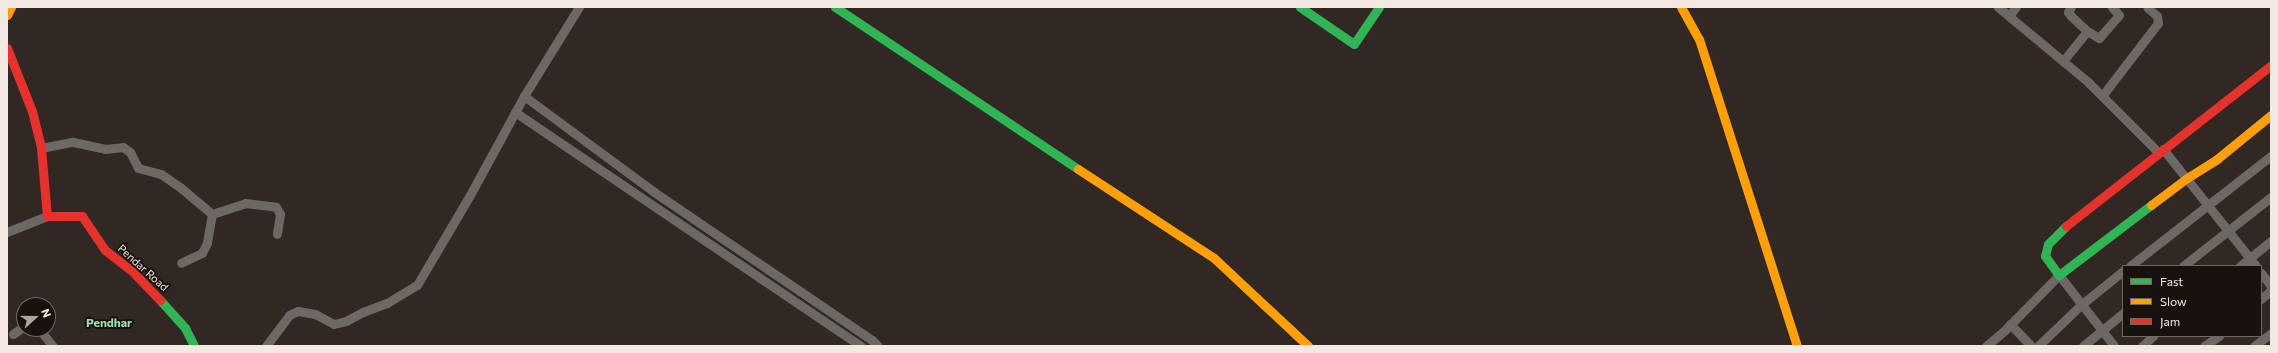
<!DOCTYPE html>
<html>
<head>
<meta charset="utf-8">
<style>
	body { margin:0 }
	#map { position:relative; width:2278px; height:353px; overflow:hidden; background:#312824; font-family:Commissioner,sans-serif }
	div>[style] { position:absolute }
	[style*='--x'] { left:calc(var(--x)*1px); top:calc(var(--y)*1px); width:calc(var(--w)*1px); rotate:calc(var(--a)*1deg) }
	.street>* { height:9px; margin:-4.5px; padding:0 4.5px; transform-origin:4.5px; border-radius:4.5px; background:#6b6865 }
	.fast>* { height:9px; margin:-4.5px; padding:0 4.5px; transform-origin:4.5px; border-radius:4.5px; background:#30b455 }
	.slow>* { height:9px; margin:-4.5px; padding:0 4.5px; transform-origin:4.5px; border-radius:4.5px; background:#ff9f0a }
	.jam>* { height:9px; margin:-4.5px; padding:0 4.5px; transform-origin:4.5px; border-radius:4.5px; background:#e5322d }
	span { translate:-50% -50%; white-space:nowrap; text-align:center; line-height:1.15; -webkit-text-stroke:3.5px #19110e; paint-order:stroke }
	.street-label { font-size:11px; color:#f4e8e3 }
	.neighbourhood-label { font-size:12px; color:#9ee2ad; font-weight:700 }
	.frame { position:absolute; inset:0; border:8px solid #f4e8e3; pointer-events:none }
	.legend { position:absolute; left:2122px; top:265px; width:140px; height:72px; box-sizing:border-box; background:#19110e; border:1px solid #716763; margin:0; padding:5px 7px; list-style:none; font-size:12px; color:#f4e8e3 }
	.legend li { display:flex; align-items:center; gap:8px; height:20px }
	.legend b { width:20px; border:1px solid #716763 }
	.north { position:absolute; left:16px; top:297px; width:40px; height:40px; box-sizing:border-box; background:#19110e; border:1px solid #716763; border-radius:50%; rotate:69deg; font-size:11px; font-weight:700; line-height:16px; text-align:center; color:#f4e8e3 }
	.north::after { content:''; display:block; margin:auto; width:14px; height:18px; background:#b0a5a0; clip-path:polygon(50% 0,100% 100%,50% 72%,0 100%) }
</style>
</head>
<body>
<div id="map">
	<div class="street">
		<i style="--x:1998;--y:7;--w:117;--a:39.8"></i>
		<i style="--x:2088;--y:82;--w:99;--a:45"></i>
		<i style="--x:2071;--y:7;--w:6;--a:121"></i>
		<i style="--x:2068;--y:12;--w:5;--a:53"></i>
		<i style="--x:2071;--y:16;--w:22;--a:43"></i>
		<i style="--x:2087;--y:31;--w:14;--a:30"></i>
		<i style="--x:2099;--y:38;--w:30;--a:-49"></i>
		<i style="--x:2119;--y:15;--w:11;--a:-131"></i>
		<i style="--x:2009;--y:16;--w:11;--a:-52"></i>
		<i style="--x:2063;--y:61;--w:38;--a:-51"></i>
		<i style="--x:524;--y:96;--w:162;--a:36.4"></i>
		<i style="--x:654;--y:192;--w:263;--a:34.2"></i>
		<i style="--x:872;--y:340;--w:8;--a:45"></i>
		<i style="--x:2102;--y:96;--w:92;--a:-52.5"></i>
		<i style="--x:2158;--y:23;--w:7;--a:-98"></i>
		<i style="--x:2157;--y:16;--w:13;--a:-138"></i>
		<i style="--x:515;--y:112;--w:418;--a:34.1"></i>
		<i style="--x:41;--y:148;--w:33;--a:-11"></i>
		<i style="--x:73;--y:142;--w:33;--a:12"></i>
		<i style="--x:105;--y:149;--w:18;--a:-6"></i>
		<i style="--x:123;--y:147;--w:9;--a:36"></i>
		<i style="--x:130;--y:152;--w:18;--a:63"></i>
		<i style="--x:138;--y:168;--w:24;--a:15"></i>
		<i style="--x:161;--y:174;--w:24;--a:35"></i>
		<i style="--x:181;--y:188;--w:40;--a:40"></i>
		<i style="--x:212;--y:214;--w:29;--a:100"></i>
		<i style="--x:207;--y:243;--w:11;--a:117"></i>
		<i style="--x:202;--y:253;--w:23;--a:155"></i>
		<i style="--x:2163;--y:149;--w:149;--a:51.5"></i>
		<i style="--x:212;--y:214;--w:35;--a:-18"></i>
		<i style="--x:245;--y:203;--w:31;--a:7"></i>
		<i style="--x:276;--y:207;--w:8;--a:60"></i>
		<i style="--x:280;--y:214;--w:20;--a:99"></i>
		<i style="--x:7;--y:232;--w:43;--a:-21.8"></i>
		<i style="--x:2130;--y:266;--w:179;--a:-38"></i>
		<i style="--x:2183;--y:266;--w:112;--a:-38.1"></i>
		<i style="--x:2240;--y:266;--w:40;--a:-39"></i>
		<i style="--x:2261;--y:273;--w:16;--a:52"></i>
		<i style="--x:2261;--y:299;--w:13;--a:-42"></i>
		<i style="--x:2010;--y:324;--w:30;--a:46"></i>
		<i style="--x:39;--y:329;--w:22;--a:51"></i>
		<i style="--x:13;--y:334;--w:14;--a:-36"></i>
		<i style="--x:266;--y:346;--w:39;--a:-53"></i>
		<i style="--x:289;--y:315;--w:10;--a:-24"></i>
		<i style="--x:298;--y:311;--w:17;--a:10"></i>
		<i style="--x:315;--y:314;--w:21;--a:28"></i>
		<i style="--x:334;--y:324;--w:12;--a:-14"></i>
		<i style="--x:346;--y:321;--w:19;--a:-28"></i>
		<i style="--x:363;--y:312;--w:26;--a:-21"></i>
		<i style="--x:387;--y:303;--w:35;--a:-31"></i>
		<i style="--x:417;--y:285;--w:104;--a:-59.5"></i>
		<i style="--x:470;--y:195;--w:113;--a:-61.4"></i>
		<i style="--x:524;--y:96;--w:105;--a:-58.3"></i>
		<i style="--x:1986;--y:346;--w:25;--a:-40"></i>
		<i style="--x:2005;--y:330;--w:77;--a:-45.5"></i>
		<i style="--x:2059;--y:275;--w:90;--a:52.2"></i>
		<i style="--x:2038;--y:346;--w:61;--a:-43.7"></i>
		<i style="--x:2082;--y:304;--w:53;--a:-38.8"></i>
		<i style="--x:2083;--y:346;--w:52;--a:-39.5"></i>
		<i style="--x:2142;--y:346;--w:15;--a:-42"></i>
		<i style="--x:2204;--y:346;--w:18;--a:-34"></i>
		<i style="--x:2254;--y:346;--w:21;--a:-37"></i>
	</div>
	<div class="fast">
		<i style="--x:835;--y:7;--w:292;--a:33.7"></i>
		<i style="--x:1300;--y:7;--w:65;--a:34.4"></i>
		<i style="--x:1354;--y:44;--w:45;--a:-56"></i>
		<i style="--x:2066;--y:226;--w:25;--a:135"></i>
		<i style="--x:2048;--y:244;--w:12;--a:104"></i>
		<i style="--x:2045;--y:256;--w:24;--a:54"></i>
		<i style="--x:2059;--y:275;--w:116;--a:-37.3"></i>
		<i style="--x:160;--y:300;--w:38;--a:48"></i>
		<i style="--x:185;--y:328;--w:20;--a:63"></i>
	</div>
	<div class="slow">
		<i style="--x:1681;--y:7;--w:37;--a:61"></i>
		<i style="--x:1699;--y:39;--w:322;--a:72.3"></i>
		<i style="--x:7;--y:15;--w:9;--a:-63"></i>
		<i style="--x:1078;--y:169;--w:163;--a:33.2"></i>
		<i style="--x:1214;--y:258;--w:129;--a:43.1"></i>
		<i style="--x:2151;--y:205;--w:45;--a:-36.9"></i>
		<i style="--x:2187;--y:178;--w:36;--a:-32"></i>
		<i style="--x:2217;--y:159;--w:70;--a:-39.2"></i>
	</div>
	<div class="jam">
		<i style="--x:7;--y:48;--w:68;--a:68.4"></i>
		<i style="--x:32;--y:111;--w:38;--a:76"></i>
		<i style="--x:41;--y:148;--w:68;--a:85"></i>
		<i style="--x:47;--y:216;--w:35;--a:0"></i>
		<i style="--x:82;--y:216;--w:41;--a:55.9"></i>
		<i style="--x:105;--y:250;--w:36;--a:38"></i>
		<i style="--x:133;--y:272;--w:39;--a:46"></i>
		<i style="--x:2066;--y:226;--w:261;--a:-38.1"></i>
	</div>
	<div class="street-label">
		<span style="left:143px;top:268px;rotate:42deg">Pendar Road</span>
	</div>
	<div class="neighbourhood-label">
		<span style="left:109px;top:323px">Pendhar</span>
	</div>
	<div class="frame"></div>
	<ul class="legend">
	<li><b style="height:5px;background:#30b455"></b>Fast</li>
	<li><b style="height:5px;background:#ff9f0a"></b>Slow</li>
	<li><b style="height:5px;background:#e5322d"></b>Jam</li>
	</ul>
	<div class="north">N</div>
</div>
</body>
</html>
